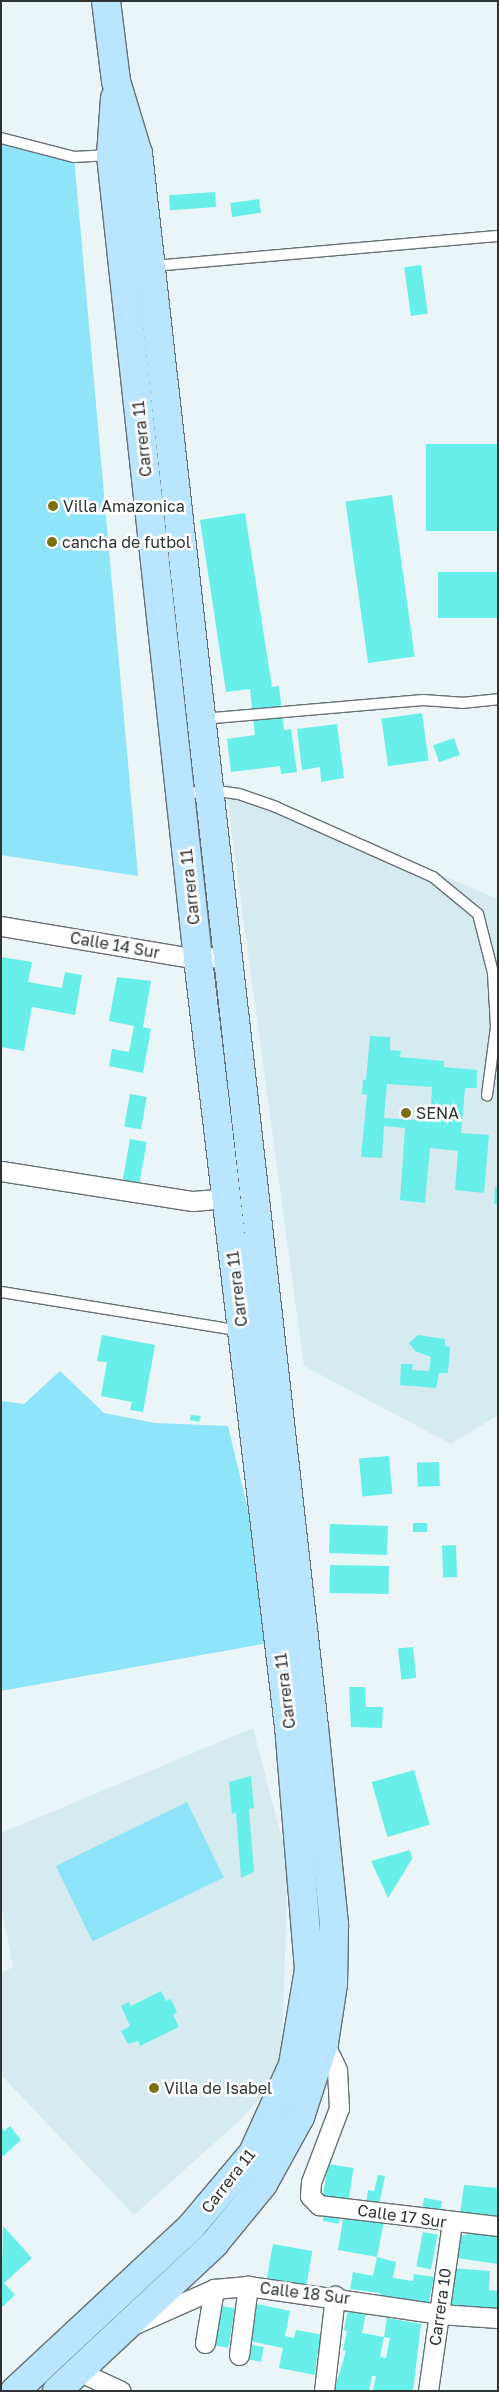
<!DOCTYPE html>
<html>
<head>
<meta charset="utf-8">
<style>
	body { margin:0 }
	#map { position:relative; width:499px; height:2392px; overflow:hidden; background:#e9f5f7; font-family:"Golos Text",sans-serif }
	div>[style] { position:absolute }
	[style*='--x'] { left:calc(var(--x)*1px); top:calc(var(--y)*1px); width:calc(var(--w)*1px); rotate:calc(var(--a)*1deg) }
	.built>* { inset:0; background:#d6ebf0 }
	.green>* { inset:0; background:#8ee4f8; transform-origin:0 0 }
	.building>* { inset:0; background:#68efea; transform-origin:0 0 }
	.roads { filter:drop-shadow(1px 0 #677174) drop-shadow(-1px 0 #677174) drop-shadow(0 1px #677174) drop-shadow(0 -1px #677174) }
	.service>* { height:10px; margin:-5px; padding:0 5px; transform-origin:5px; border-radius:5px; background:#fff }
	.minor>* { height:19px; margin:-9.5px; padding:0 9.5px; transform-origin:9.5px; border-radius:9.5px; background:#fff }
	.primary>* { height:28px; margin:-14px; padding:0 14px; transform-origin:14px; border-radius:14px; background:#bae5ff }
	.dots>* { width:14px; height:14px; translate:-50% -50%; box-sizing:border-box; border:2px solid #fff; border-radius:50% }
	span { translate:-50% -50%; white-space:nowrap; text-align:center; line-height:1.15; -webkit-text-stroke:5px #fff; paint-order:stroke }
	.street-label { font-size:16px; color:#2e3334 }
	.poi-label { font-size:16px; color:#2e3334 }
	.left { translate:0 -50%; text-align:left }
	.frame { position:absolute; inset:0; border:2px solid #2e3334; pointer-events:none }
</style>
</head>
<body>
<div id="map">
	<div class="built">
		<i style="clip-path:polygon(225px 783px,498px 899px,498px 1415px,451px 1444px,304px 1366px)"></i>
		<i style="clip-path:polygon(253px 1728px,288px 1862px,281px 2076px,239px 2121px,134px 2215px,1px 2075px,1px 1973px,13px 1967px,1px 1904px,1px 1833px)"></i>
	</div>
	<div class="green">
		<i style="clip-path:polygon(1px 144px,74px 157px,138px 876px,1px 855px)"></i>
		<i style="clip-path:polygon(60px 1371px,104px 1413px,155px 1423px,228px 1426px,279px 1641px,1px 1691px,1px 1401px,24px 1404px)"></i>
		<i style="left:187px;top:1802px;width:84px;height:146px;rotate:64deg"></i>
	</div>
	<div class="building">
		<i style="left:215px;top:192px;width:15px;height:46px;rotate:86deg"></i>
		<i style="left:259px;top:199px;width:14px;height:29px;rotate:82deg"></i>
		<i style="left:421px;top:265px;width:49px;height:17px;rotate:82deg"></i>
		<i style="left:498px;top:444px;width:87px;height:72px;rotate:90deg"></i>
		<i style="left:392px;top:495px;width:163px;height:47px;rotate:82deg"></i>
		<i style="clip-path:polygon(245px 513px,272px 687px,279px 686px,284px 730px,291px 729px,297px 772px,281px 774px,280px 766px,231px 772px,227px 739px,255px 735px,250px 689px,226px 692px,200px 520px)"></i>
		<i style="left:498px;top:572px;width:46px;height:60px;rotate:90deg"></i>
		<i style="left:422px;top:713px;width:48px;height:41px;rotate:82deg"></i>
		<i style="clip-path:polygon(337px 724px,344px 778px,321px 782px,320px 767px,302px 770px,297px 729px)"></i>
		<i style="left:454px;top:738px;width:18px;height:22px;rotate:71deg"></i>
		<i style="clip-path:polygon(1px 957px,32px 962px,28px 982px,62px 988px,65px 972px,82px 975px,75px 1015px,32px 1007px,24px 1051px,1px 1047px)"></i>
		<i style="clip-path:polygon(117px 977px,151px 981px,143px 1027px,151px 1029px,143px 1073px,109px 1066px,112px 1049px,129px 1052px,134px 1026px,109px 1021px)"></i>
		<i style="clip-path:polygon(evenodd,370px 1036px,390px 1037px,390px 1050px,401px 1051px,400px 1057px,444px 1061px,444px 1067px,477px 1070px,477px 1088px,465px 1088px,461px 1133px,489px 1135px,484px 1193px,455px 1190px,458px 1151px,430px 1148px,425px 1203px,400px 1200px,405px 1128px,384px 1126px,382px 1158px,361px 1157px,367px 1095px,362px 1094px,363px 1080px,366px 1080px,370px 1036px,387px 1084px,432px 1087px,430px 1121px,384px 1118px,387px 1084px)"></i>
		<i style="left:130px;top:1094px;width:17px;height:33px;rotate:10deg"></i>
		<i style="left:130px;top:1139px;width:17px;height:44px;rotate:10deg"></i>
		<i style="clip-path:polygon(495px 1187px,498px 1187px,498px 1204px,494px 1204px)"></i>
		<i style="clip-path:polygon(102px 1335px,155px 1345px,143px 1412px,130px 1410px,132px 1402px,101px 1396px,107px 1362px,97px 1361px)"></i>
		<i style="clip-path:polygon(418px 1335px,445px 1339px,445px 1346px,450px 1347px,448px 1373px,439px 1373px,436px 1388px,400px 1385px,401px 1364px,413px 1364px,412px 1370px,429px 1371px,431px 1357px,415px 1351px,409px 1343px)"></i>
		<i style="clip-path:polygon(191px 1415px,201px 1416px,199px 1422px,190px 1420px)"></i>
		<i style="left:389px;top:1456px;width:38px;height:30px;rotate:85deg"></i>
		<i style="left:439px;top:1462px;width:24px;height:22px;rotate:88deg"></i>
		<i style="left:413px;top:1523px;width:14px;height:9px"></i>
		<i style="left:330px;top:1524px;width:58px;height:29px;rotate:2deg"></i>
		<i style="left:456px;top:1545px;width:32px;height:14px;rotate:88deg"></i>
		<i style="left:330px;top:1565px;width:59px;height:28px;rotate:1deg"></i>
		<i style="left:413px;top:1647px;width:31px;height:15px;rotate:84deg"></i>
		<i style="clip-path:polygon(349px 1687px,365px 1687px,366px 1707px,383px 1707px,382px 1728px,351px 1727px)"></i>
		<i style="left:414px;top:1770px;width:57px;height:44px;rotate:74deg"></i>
		<i style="clip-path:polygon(251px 1776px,254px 1808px,249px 1809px,254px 1872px,241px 1878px,236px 1812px,232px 1814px,229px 1782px)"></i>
		<i style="clip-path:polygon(410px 1850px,412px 1859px,388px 1898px,371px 1861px)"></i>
		<i style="clip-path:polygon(161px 1991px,166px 2001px,171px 1999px,172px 2002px,177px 2012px,173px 2015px,179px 2027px,140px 2046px,138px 2041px,128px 2044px,121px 2031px,130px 2026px,121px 2006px,129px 2002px,131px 2006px)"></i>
		<i style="clip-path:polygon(10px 2126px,21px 2140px,1px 2158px,1px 2127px,4px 2131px)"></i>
		<i style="left:328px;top:2164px;width:26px;height:37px;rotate:9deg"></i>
		<i style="clip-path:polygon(378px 2175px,385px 2176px,379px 2205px,366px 2203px,368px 2190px,374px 2191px)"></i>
		<i style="clip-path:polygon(464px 2185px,498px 2188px,498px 2223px,459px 2222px)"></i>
		<i style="clip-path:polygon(424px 2198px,442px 2201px,440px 2215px,421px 2215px)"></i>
		<i style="left:325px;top:2210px;width:16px;height:11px;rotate:11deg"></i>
		<i style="clip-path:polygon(344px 2213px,363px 2220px,384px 2221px,377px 2257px,338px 2250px)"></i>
		<i style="clip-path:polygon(3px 2226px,32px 2258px,4px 2283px,15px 2295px,1px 2308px)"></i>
		<i style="left:423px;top:2232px;width:15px;height:35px;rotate:11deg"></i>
		<i style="clip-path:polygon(477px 2233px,498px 2235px,498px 2264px,457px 2258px,459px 2236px)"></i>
		<i style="left:273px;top:2244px;width:40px;height:35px;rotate:10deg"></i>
		<i style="clip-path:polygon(377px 2257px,396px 2262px,393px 2278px,413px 2281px,414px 2274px,434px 2277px,428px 2307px,379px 2296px,380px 2293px,350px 2289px,353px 2272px,373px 2276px)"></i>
		<i style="clip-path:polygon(452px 2268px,490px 2271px,489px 2290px,498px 2291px,498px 2310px,450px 2306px)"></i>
		<i style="clip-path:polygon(253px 2303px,290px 2311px,285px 2336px,294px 2338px,296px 2330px,324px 2335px,317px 2355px,315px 2375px,279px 2368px,283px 2348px,245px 2340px)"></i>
		<i style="left:215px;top:2305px;width:20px;height:40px;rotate:9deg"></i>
		<i style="clip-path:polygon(348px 2310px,366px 2313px,362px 2333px,384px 2337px,380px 2357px,386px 2358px,390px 2338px,384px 2337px,387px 2318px,421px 2324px,413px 2391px,373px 2391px,376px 2376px,372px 2376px,369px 2391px,334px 2391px,346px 2351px,343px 2350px,347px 2331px,344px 2330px)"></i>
		<i style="left:247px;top:2344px;width:17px;height:15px;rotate:10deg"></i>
	</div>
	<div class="roads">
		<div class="service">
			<i style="--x:1;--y:138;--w:75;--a:14.6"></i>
			<i style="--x:74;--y:157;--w:36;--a:-3"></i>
			<i style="--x:153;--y:266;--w:346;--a:-5"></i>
			<i style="--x:202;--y:719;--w:222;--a:-4.9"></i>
			<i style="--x:423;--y:700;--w:39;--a:4"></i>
			<i style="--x:462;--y:703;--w:36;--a:-6"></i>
			<i style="--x:181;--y:795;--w:29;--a:-10"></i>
			<i style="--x:210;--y:790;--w:29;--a:8"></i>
			<i style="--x:239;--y:794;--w:39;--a:19"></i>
			<i style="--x:276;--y:807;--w:172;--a:24"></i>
			<i style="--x:433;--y:877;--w:58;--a:39.4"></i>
			<i style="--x:478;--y:914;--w:61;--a:75.7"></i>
			<i style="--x:493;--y:973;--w:54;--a:86.8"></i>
			<i style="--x:496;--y:1027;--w:69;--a:97.5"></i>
			<i style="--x:1;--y:1292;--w:243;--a:9.2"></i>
		</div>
		<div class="minor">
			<i style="--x:1;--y:926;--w:200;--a:9.5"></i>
			<i style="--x:198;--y:959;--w:31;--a:-7"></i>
			<i style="--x:1;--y:1171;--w:194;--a:8.9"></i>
			<i style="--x:193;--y:1201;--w:33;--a:-5"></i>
			<i style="--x:324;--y:2043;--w:30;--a:64"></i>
			<i style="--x:337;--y:2070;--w:38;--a:87"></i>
			<i style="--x:339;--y:2108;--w:79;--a:110.7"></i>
			<i style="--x:311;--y:2182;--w:14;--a:94"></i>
			<i style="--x:310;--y:2196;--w:13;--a:45"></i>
			<i style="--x:319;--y:2205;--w:180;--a:6.7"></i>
			<i style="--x:137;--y:2323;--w:84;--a:-23.8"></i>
			<i style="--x:214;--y:2289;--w:34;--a:-5"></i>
			<i style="--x:248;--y:2286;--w:193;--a:8.3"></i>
			<i style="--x:439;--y:2314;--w:59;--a:3.9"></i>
			<i style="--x:205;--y:2343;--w:55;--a:-80.5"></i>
			<i style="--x:239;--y:2355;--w:70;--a:-82.6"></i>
			<i style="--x:78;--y:2371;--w:47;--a:24.9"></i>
			<i style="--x:324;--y:2391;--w:96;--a:-83.4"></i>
			<i style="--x:428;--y:2391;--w:170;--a:-81.9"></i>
		</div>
		<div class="primary">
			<i style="--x:15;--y:2391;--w:241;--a:-43"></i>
			<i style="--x:191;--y:2227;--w:97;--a:-50"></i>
			<i style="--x:253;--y:2153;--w:97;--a:-65.6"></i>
			<i style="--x:293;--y:2065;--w:97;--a:-80.5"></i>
			<i style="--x:309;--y:1969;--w:234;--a:-94.7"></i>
			<i style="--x:290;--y:1736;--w:782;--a:-96.75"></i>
			<i style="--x:198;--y:959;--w:809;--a:-96.18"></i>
			<i style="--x:111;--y:155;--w:57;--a:-86"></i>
			<i style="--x:57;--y:2391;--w:215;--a:-43.1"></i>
			<i style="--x:214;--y:2244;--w:77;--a:-50.8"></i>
			<i style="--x:263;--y:2184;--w:77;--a:-61.1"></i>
			<i style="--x:300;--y:2117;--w:78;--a:-72"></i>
			<i style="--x:324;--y:2043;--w:60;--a:-81.3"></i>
			<i style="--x:333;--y:1984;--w:60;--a:-89"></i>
			<i style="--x:334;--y:1924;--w:198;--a:-95.8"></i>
			<i style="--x:314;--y:1727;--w:1583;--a:-96.38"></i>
			<i style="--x:138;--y:154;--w:76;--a:-106.8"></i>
			<i style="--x:116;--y:81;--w:81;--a:-97.1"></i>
		</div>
	</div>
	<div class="dots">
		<i style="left:53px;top:506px;background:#7b700f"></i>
		<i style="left:52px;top:542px;background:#7b700f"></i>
		<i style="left:406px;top:1113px;background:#7b700f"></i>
		<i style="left:154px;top:2088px;background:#7b700f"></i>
	</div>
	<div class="street-label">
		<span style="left:142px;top:439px;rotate:-96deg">Carrera 11</span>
		<span style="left:190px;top:887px;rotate:-96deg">Carrera 11</span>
		<span style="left:115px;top:945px;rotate:10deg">Calle 14 Sur</span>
		<span style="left:237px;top:1289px;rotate:-97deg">Carrera 11</span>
		<span style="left:285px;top:1691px;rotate:-97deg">Carrera 11</span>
		<span style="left:228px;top:2181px;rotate:-52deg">Carrera 11</span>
		<span style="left:402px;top:2216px;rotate:8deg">Calle 17 Sur</span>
		<span style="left:305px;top:2293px;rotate:7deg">Calle 18 Sur</span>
		<span style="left:440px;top:2307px;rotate:-82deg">Carrera 10</span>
	</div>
	<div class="poi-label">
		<span class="left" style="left:63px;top:506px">Villa Amazonica</span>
		<span class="left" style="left:62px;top:542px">cancha de futbol</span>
		<span class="left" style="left:416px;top:1113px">SENA</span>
		<span class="left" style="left:164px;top:2088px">Villa de Isabel</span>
	</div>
	<div class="frame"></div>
</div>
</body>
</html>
